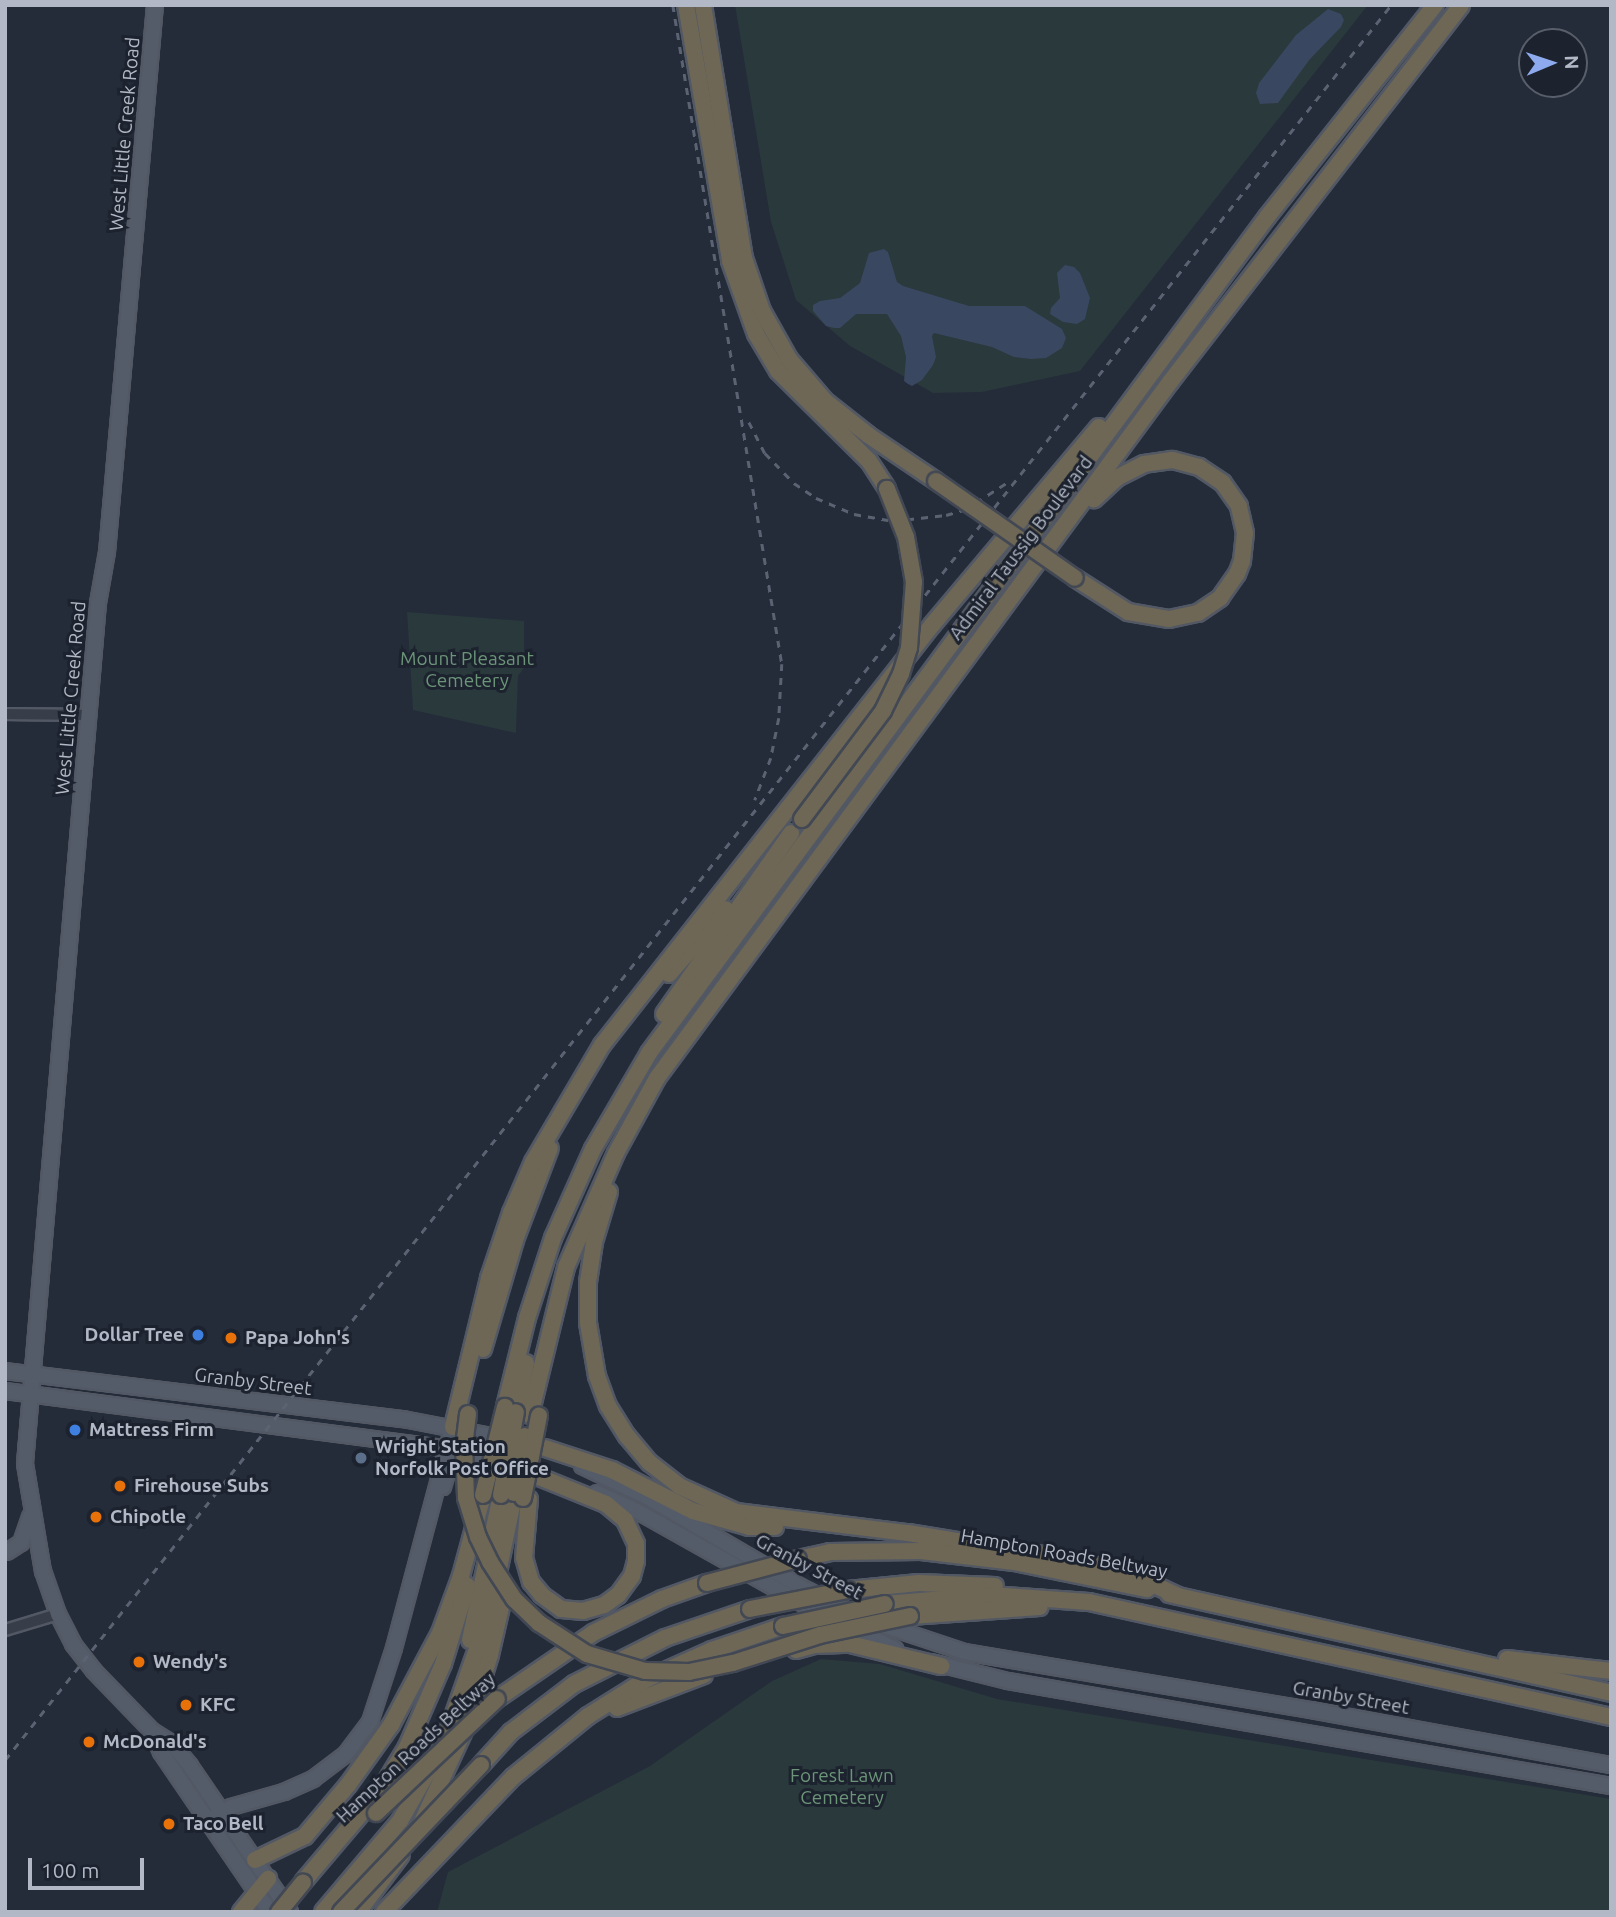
<!DOCTYPE html>
<html>
<head>
<meta charset="utf-8">
<style>
	body { margin:0 }
	#map { position:relative; width:1616px; height:1917px; overflow:hidden; background:#242b39; font-family:Ubuntu,sans-serif }
	div>[style] { position:absolute }
	[style*='--x'] { left:calc(var(--x)*1px); top:calc(var(--y)*1px); width:calc(var(--w)*1px); rotate:calc(var(--a)*1deg) }
	.green>* { inset:0; background:#29393c }
	.water>* { inset:0; background:#3a4760 }
	.roads { filter:drop-shadow(2px 0 #525864) drop-shadow(-2px 0 #525864) drop-shadow(0 2px #525864) drop-shadow(0 -2px #525864) }
	.minor>* { height:10px; margin:-5px; padding:0 5px; transform-origin:5px; border-radius:5px; background:#373d49 }
	.major>* { height:14px; margin:-7px; padding:0 7px; transform-origin:7px; border-radius:7px; background:#555c69 }
	.highway>* { height:16px; margin:-8px; padding:0 8px; transform-origin:8px; border-radius:8px; background:#6e6755 }
	.rail>* { height:2.5px; margin-top:-1.25px; transform-origin:0; background:repeating-linear-gradient(90deg,#5b6372 0 7px,transparent 0 14px) }
	.bridges { filter:drop-shadow(2px 0 #424854) drop-shadow(-2px 0 #424854) drop-shadow(0 2px #424854) drop-shadow(0 -2px #424854) }
	.highway-bridge>* { height:16px; margin:-8px; padding:0 8px; transform-origin:8px; border-radius:8px; background:#6e6755 }
	.dots>* { width:19px; height:19px; translate:-50% -50%; box-sizing:border-box; border:4px solid #1c222e; border-radius:50% }
	span { translate:-50% -50%; white-space:nowrap; text-align:center; line-height:1.15; -webkit-text-stroke:6px #1c222e; paint-order:stroke }
	.street-label { font-size:19px; color:#b2b8c5 }
	.park-label { font-size:19px; color:#6b9478 }
	.poi-label { font-size:19px; color:#b2b8c5; font-weight:700 }
	.right { translate:-100% -50%; text-align:right }
	.left { translate:0 -50%; text-align:left }
	.frame { position:absolute; inset:0; border:7px solid #b2b8c5; pointer-events:none }
	.north { position:absolute; left:1518px; top:28px; width:70px; height:70px; box-sizing:border-box; background:#1c222e; border:2px solid #585e6a; border-radius:50%; rotate:88deg; font-size:19px; font-weight:700; line-height:28px; text-align:center; color:#b2b8c5 }
	.north::after { content:''; display:block; margin:auto; width:24px; height:32px; background:#8daaef; clip-path:polygon(50% 0,100% 100%,50% 72%,0 100%) }
	.scale { position:absolute; left:28px; top:1858px; width:116px; height:32px; box-sizing:border-box; border:4px solid #b2b8c5; border-top:0; padding-left:9px; font-size:21px; line-height:24px; white-space:nowrap; color:#b2b8c5; -webkit-text-stroke:5px #1c222e; paint-order:stroke }
</style>
</head>
<body>
<div id="map">
	<div class="green">
		<i style="clip-path:polygon(735px 5px,1368px 5px,1080px 371px,982px 392px,933px 393px,850px 346px,796px 300px,771px 222px)"></i>
		<i style="clip-path:polygon(407px 612px,524px 621px,524px 668px,518px 676px,516px 733px,413px 710px)"></i>
		<i style="clip-path:polygon(821px 1659px,880px 1664px,997px 1699px,1611px 1799px,1611px 1912px,437px 1912px,448px 1872px,650px 1766px,772px 1681px)"></i>
	</div>
	<div class="water">
		<i style="clip-path:polygon(1328px 9px,1341px 14px,1344px 20px,1341px 27px,1310px 59px,1278px 103px,1260px 104px,1256px 93px,1259px 83px,1296px 35px)"></i>
		<i style="clip-path:polygon(884px 249px,888px 252px,897px 282px,903px 286px,969px 306px,1025px 306px,1062px 329px,1066px 338px,1062px 348px,1046px 358px,1031px 359px,1014px 357px,992px 347px,934px 333px,932px 336px,936px 357px,933px 365px,922px 380px,912px 386px,908px 384px,904px 381px,906px 357px,901px 336px,887px 314px,856px 314px,840px 328px,834px 328px,826px 326px,813px 311px,813px 305px,820px 301px,840px 298px,860px 283px,869px 253px)"></i>
		<i style="clip-path:polygon(1065px 265px,1074px 267px,1080px 273px,1090px 298px,1085px 319px,1077px 324px,1063px 322px,1050px 314px,1051px 308px,1060px 298px,1057px 273px)"></i>
	</div>
	<div class="roads">
		<div class="minor">
			<i style="--x:5;--y:714;--w:84;--a:0.7"></i>
			<i style="--x:5;--y:1630;--w:55;--a:-16.8"></i>
		</div>
		<div class="major">
			<i style="--x:155;--y:5;--w:549;--a:95.01"></i>
			<i style="--x:107;--y:552;--w:52;--a:100"></i>
			<i style="--x:98;--y:603;--w:864;--a:94.85"></i>
			<i style="--x:25;--y:1464;--w:109;--a:80.5"></i>
			<i style="--x:43;--y:1571;--w:46;--a:70.8"></i>
			<i style="--x:58;--y:1614;--w:34;--a:63"></i>
			<i style="--x:73;--y:1644;--w:34;--a:52"></i>
			<i style="--x:94;--y:1671;--w:83;--a:46"></i>
			<i style="--x:152;--y:1731;--w:22;--a:32"></i>
			<i style="--x:171;--y:1743;--w:30;--a:50"></i>
			<i style="--x:190;--y:1766;--w:177;--a:55.6"></i>
			<i style="--x:5;--y:1371;--w:401;--a:6.9"></i>
			<i style="--x:403;--y:1419;--w:106;--a:10.9"></i>
			<i style="--x:5;--y:1391;--w:434;--a:7.4"></i>
			<i style="--x:435;--y:1447;--w:69;--a:12.6"></i>
			<i style="--x:582;--y:1466;--w:72;--a:25.5"></i>
			<i style="--x:647;--y:1497;--w:178;--a:30.3"></i>
			<i style="--x:801;--y:1587;--w:58;--a:26.6"></i>
			<i style="--x:443;--y:1487;--w:46;--a:-73.5"></i>
			<i style="--x:597;--y:1493;--w:46;--a:24.3"></i>
			<i style="--x:639;--y:1512;--w:194;--a:29.3"></i>
			<i style="--x:808;--y:1607;--w:97;--a:25.8"></i>
			<i style="--x:7;--y:1552;--w:17;--a:-33"></i>
			<i style="--x:21;--y:1543;--w:28;--a:-71"></i>
			<i style="--x:871;--y:1621;--w:98;--a:18.4"></i>
			<i style="--x:964;--y:1652;--w:352;--a:9.5"></i>
			<i style="--x:1311;--y:1710;--w:305;--a:10.4"></i>
			<i style="--x:931;--y:1662;--w:79;--a:13.9"></i>
			<i style="--x:1008;--y:1681;--w:612;--a:9.88"></i>
			<i style="--x:152;--y:1731;--w:23;--a:67"></i>
			<i style="--x:161;--y:1752;--w:194;--a:55.7"></i>
			<i style="--x:208;--y:1821;--w:27;--a:-31"></i>
			<i style="--x:231;--y:1807;--w:55;--a:-15.8"></i>
			<i style="--x:284;--y:1792;--w:32;--a:-24"></i>
			<i style="--x:313;--y:1779;--w:41;--a:-37.1"></i>
			<i style="--x:346;--y:1754;--w:40;--a:-53"></i>
			<i style="--x:370;--y:1722;--w:78;--a:-72"></i>
			<i style="--x:394;--y:1648;--w:229;--a:-75.1"></i>
		</div>
		<div class="highway">
			<i style="--x:686;--y:5;--w:260;--a:80.2"></i>
			<i style="--x:730;--y:261;--w:77;--a:70.4"></i>
			<i style="--x:756;--y:334;--w:43;--a:59.3"></i>
			<i style="--x:778;--y:371;--w:128;--a:44.7"></i>
			<i style="--x:869;--y:461;--w:33;--a:57"></i>
			<i style="--x:703;--y:5;--w:256;--a:80.8"></i>
			<i style="--x:744;--y:258;--w:56;--a:71.2"></i>
			<i style="--x:762;--y:311;--w:55;--a:60.6"></i>
			<i style="--x:789;--y:359;--w:55;--a:49.4"></i>
			<i style="--x:825;--y:401;--w:55;--a:38.3"></i>
			<i style="--x:868;--y:435;--w:82;--a:34.1"></i>
			<i style="--x:1075;--y:578;--w:63;--a:32.7"></i>
			<i style="--x:1128;--y:612;--w:42;--a:9.7"></i>
			<i style="--x:1169;--y:619;--w:30;--a:-12"></i>
			<i style="--x:1198;--y:613;--w:27;--a:-34"></i>
			<i style="--x:1220;--y:598;--w:29;--a:-55"></i>
			<i style="--x:1237;--y:574;--w:14;--a:-69"></i>
			<i style="--x:1242;--y:561;--w:28;--a:-84"></i>
			<i style="--x:1245;--y:533;--w:28;--a:-103"></i>
			<i style="--x:1239;--y:506;--w:28;--a:-125"></i>
			<i style="--x:1223;--y:483;--w:29;--a:-146"></i>
			<i style="--x:1199;--y:467;--w:28;--a:-165"></i>
			<i style="--x:1172;--y:460;--w:28;--a:172"></i>
			<i style="--x:1144;--y:464;--w:29;--a:153"></i>
			<i style="--x:1118;--y:477;--w:33;--a:137"></i>
			<i style="--x:669;--y:974;--w:86;--a:-48.8"></i>
			<i style="--x:664;--y:1014;--w:221;--a:-54.9"></i>
			<i style="--x:609;--y:1192;--w:52;--a:106.7"></i>
			<i style="--x:594;--y:1242;--w:40;--a:98.5"></i>
			<i style="--x:588;--y:1282;--w:41;--a:90"></i>
			<i style="--x:588;--y:1323;--w:54;--a:80.4"></i>
			<i style="--x:597;--y:1376;--w:32;--a:70"></i>
			<i style="--x:608;--y:1406;--w:36;--a:58"></i>
			<i style="--x:627;--y:1436;--w:35;--a:50"></i>
			<i style="--x:650;--y:1463;--w:37;--a:38"></i>
			<i style="--x:679;--y:1486;--w:63;--a:24.5"></i>
			<i style="--x:736;--y:1512;--w:173;--a:7"></i>
			<i style="--x:908;--y:1533;--w:138;--a:9.2"></i>
			<i style="--x:1044;--y:1555;--w:85;--a:11.6"></i>
			<i style="--x:1127;--y:1572;--w:56;--a:25.2"></i>
			<i style="--x:483;--y:1349;--w:114;--a:-73.6"></i>
			<i style="--x:515;--y:1240;--w:98;--a:-69.2"></i>
			<i style="--x:505;--y:1407;--w:92;--a:-76.1"></i>
			<i style="--x:527;--y:1318;--w:84;--a:-72"></i>
			<i style="--x:553;--y:1238;--w:98;--a:-65.8"></i>
			<i style="--x:593;--y:1149;--w:111;--a:-59.7"></i>
			<i style="--x:649;--y:1053;--w:1040;--a:-53.53"></i>
			<i style="--x:1267;--y:217;--w:270;--a:-51.6"></i>
			<i style="--x:516;--y:1412;--w:50;--a:-78.5"></i>
			<i style="--x:530;--y:1415;--w:152;--a:-76.3"></i>
			<i style="--x:566;--y:1267;--w:124;--a:-66.3"></i>
			<i style="--x:616;--y:1153;--w:85;--a:-61.3"></i>
			<i style="--x:657;--y:1078;--w:865;--a:-53.61"></i>
			<i style="--x:1170;--y:382;--w:476;--a:-52.3"></i>
			<i style="--x:453;--y:1427;--w:153;--a:-76.4"></i>
			<i style="--x:489;--y:1278;--w:69;--a:-71.3"></i>
			<i style="--x:511;--y:1213;--w:56;--a:-66.7"></i>
			<i style="--x:533;--y:1162;--w:136;--a:-59.5"></i>
			<i style="--x:602;--y:1045;--w:534;--a:-51.84"></i>
			<i style="--x:932;--y:625;--w:259;--a:-49.9"></i>
			<i style="--x:545;--y:1448;--w:71;--a:18.2"></i>
			<i style="--x:612;--y:1470;--w:91;--a:26.8"></i>
			<i style="--x:693;--y:1511;--w:58;--a:15.9"></i>
			<i style="--x:749;--y:1527;--w:26;--a:0"></i>
			<i style="--x:517;--y:1468;--w:96;--a:22"></i>
			<i style="--x:606;--y:1504;--w:25;--a:40"></i>
			<i style="--x:625;--y:1520;--w:26;--a:65"></i>
			<i style="--x:636;--y:1544;--w:17;--a:90"></i>
			<i style="--x:636;--y:1561;--w:16;--a:105"></i>
			<i style="--x:632;--y:1576;--w:24;--a:126"></i>
			<i style="--x:618;--y:1595;--w:17;--a:144"></i>
			<i style="--x:604;--y:1605;--w:22;--a:164"></i>
			<i style="--x:583;--y:1611;--w:22;--a:-175"></i>
			<i style="--x:561;--y:1609;--w:24;--a:-144"></i>
			<i style="--x:542;--y:1595;--w:17;--a:-130"></i>
			<i style="--x:531;--y:1582;--w:25;--a:-106"></i>
			<i style="--x:524;--y:1558;--w:59;--a:-85.2"></i>
			<i style="--x:798;--y:1559;--w:33;--a:-12"></i>
			<i style="--x:830;--y:1552;--w:91;--a:-0.6"></i>
			<i style="--x:921;--y:1551;--w:94;--a:6.7"></i>
			<i style="--x:1014;--y:1562;--w:136;--a:11.5"></i>
			<i style="--x:848;--y:1590;--w:71;--a:-5.6"></i>
			<i style="--x:919;--y:1583;--w:76;--a:2.3"></i>
			<i style="--x:1169;--y:1594;--w:453;--a:12.6"></i>
			<i style="--x:885;--y:1604;--w:106;--a:-4.9"></i>
			<i style="--x:991;--y:1595;--w:98;--a:4.1"></i>
			<i style="--x:1089;--y:1602;--w:535;--a:12.42"></i>
			<i style="--x:910;--y:1616;--w:130;--a:-4"></i>
			<i style="--x:470;--y:1640;--w:148;--a:-77.9"></i>
			<i style="--x:796;--y:1650;--w:20;--a:-15"></i>
			<i style="--x:815;--y:1645;--w:35;--a:-2"></i>
			<i style="--x:850;--y:1644;--w:94;--a:13.6"></i>
			<i style="--x:1507;--y:1659;--w:105;--a:6.6"></i>
			<i style="--x:497;--y:1699;--w:116;--a:-34.5"></i>
			<i style="--x:593;--y:1633;--w:77;--a:-26.2"></i>
			<i style="--x:662;--y:1599;--w:48;--a:-19.6"></i>
			<i style="--x:617;--y:1708;--w:93;--a:-20.8"></i>
			<i style="--x:481;--y:1765;--w:45;--a:-47.7"></i>
			<i style="--x:511;--y:1732;--w:79;--a:-37.3"></i>
			<i style="--x:574;--y:1684;--w:102;--a:-26.8"></i>
			<i style="--x:665;--y:1638;--w:90;--a:-18.8"></i>
			<i style="--x:421;--y:1824;--w:119;--a:-65.2"></i>
			<i style="--x:471;--y:1716;--w:64;--a:-72.7"></i>
			<i style="--x:490;--y:1655;--w:49;--a:-77.1"></i>
			<i style="--x:255;--y:1860;--w:55;--a:-25.6"></i>
			<i style="--x:305;--y:1836;--w:67;--a:-49.9"></i>
			<i style="--x:348;--y:1785;--w:74;--a:-54.4"></i>
			<i style="--x:391;--y:1725;--w:104;--a:-62"></i>
			<i style="--x:440;--y:1633;--w:61;--a:-69.8"></i>
			<i style="--x:461;--y:1576;--w:84;--a:-74.8"></i>
			<i style="--x:303;--y:1882;--w:121;--a:-49.7"></i>
			<i style="--x:381;--y:1790;--w:50;--a:-58.8"></i>
			<i style="--x:407;--y:1747;--w:90;--a:-66.6"></i>
			<i style="--x:443;--y:1664;--w:82;--a:-72.9"></i>
			<i style="--x:241;--y:1912;--w:43;--a:-50.7"></i>
			<i style="--x:323;--y:1912;--w:119;--a:-49.8"></i>
			<i style="--x:400;--y:1821;--w:87;--a:-60.5"></i>
			<i style="--x:443;--y:1745;--w:138;--a:-70.5"></i>
			<i style="--x:489;--y:1615;--w:122;--a:-78.1"></i>
			<i style="--x:358;--y:1912;--w:71;--a:-53"></i>
			<i style="--x:384;--y:1912;--w:187;--a:-46.3"></i>
			<i style="--x:513;--y:1777;--w:97;--a:-39.1"></i>
			<i style="--x:588;--y:1716;--w:70;--a:-32.1"></i>
			<i style="--x:647;--y:1679;--w:71;--a:-24"></i>
			<i style="--x:712;--y:1650;--w:75;--a:-18.7"></i>
		</div>
	</div>
	<div class="rail">
		<i style="--x:673;--y:5;--w:668;--a:80.61"></i>
		<i style="--x:782;--y:664;--w:54;--a:93.2"></i>
		<i style="--x:779;--y:718;--w:41;--a:101.3"></i>
		<i style="--x:771;--y:758;--w:45;--a:110.9"></i>
		<i style="--x:749;--y:422;--w:35;--a:63"></i>
		<i style="--x:765;--y:453;--w:42;--a:46"></i>
		<i style="--x:794;--y:483;--w:27;--a:34"></i>
		<i style="--x:816;--y:498;--w:41;--a:22.8"></i>
		<i style="--x:854;--y:514;--w:40;--a:10"></i>
		<i style="--x:893;--y:521;--w:53;--a:-6.5"></i>
		<i style="--x:946;--y:515;--w:19;--a:-16"></i>
		<i style="--x:964;--y:510;--w:52;--a:-32.5"></i>
		<i style="--x:5;--y:1760;--w:2236;--a:-51.7"></i>
	</div>
	<div class="bridges">
		<div class="highway-bridge">
			<i style="--x:936;--y:481;--w:169;--a:34.9"></i>
			<i style="--x:802;--y:819;--w:135;--a:-53.1"></i>
			<i style="--x:883;--y:711;--w:41;--a:-64.1"></i>
			<i style="--x:901;--y:674;--w:27;--a:-73"></i>
			<i style="--x:909;--y:648;--w:66;--a:-85.7"></i>
			<i style="--x:914;--y:582;--w:46;--a:-100.1"></i>
			<i style="--x:906;--y:537;--w:52;--a:-111.6"></i>
			<i style="--x:468;--y:1414;--w:31;--a:97"></i>
			<i style="--x:464;--y:1445;--w:53;--a:87.8"></i>
			<i style="--x:466;--y:1498;--w:41;--a:72.9"></i>
			<i style="--x:478;--y:1537;--w:28;--a:64"></i>
			<i style="--x:490;--y:1562;--w:44;--a:57"></i>
			<i style="--x:514;--y:1599;--w:35;--a:44"></i>
			<i style="--x:539;--y:1623;--w:57;--a:32.9"></i>
			<i style="--x:587;--y:1654;--w:60;--a:16.3"></i>
			<i style="--x:645;--y:1671;--w:44;--a:1.3"></i>
			<i style="--x:689;--y:1672;--w:45;--a:-11.6"></i>
			<i style="--x:733;--y:1663;--w:91;--a:-17.8"></i>
			<i style="--x:820;--y:1635;--w:92;--a:-11.9"></i>
			<i style="--x:514;--y:1493;--w:58;--a:-79.1"></i>
			<i style="--x:483;--y:1495;--w:91;--a:-76"></i>
			<i style="--x:501;--y:1495;--w:84;--a:-79.8"></i>
			<i style="--x:523;--y:1498;--w:84;--a:-79"></i>
			<i style="--x:707;--y:1583;--w:94;--a:-14.8"></i>
			<i style="--x:750;--y:1609;--w:100;--a:-11"></i>
			<i style="--x:783;--y:1626;--w:104;--a:-12.2"></i>
			<i style="--x:376;--y:1813;--w:166;--a:-43.3"></i>
			<i style="--x:279;--y:1912;--w:38;--a:-51"></i>
			<i style="--x:341;--y:1912;--w:203;--a:-46.4"></i>
		</div>
	</div>
	<div class="dots">
		<i style="left:198px;top:1335px;background:#3f7fe0"></i>
		<i style="left:231px;top:1338px;background:#e8710a"></i>
		<i style="left:75px;top:1430px;background:#3f7fe0"></i>
		<i style="left:361px;top:1458px;background:#5c6f8a"></i>
		<i style="left:120px;top:1486px;background:#e8710a"></i>
		<i style="left:96px;top:1517px;background:#e8710a"></i>
		<i style="left:139px;top:1662px;background:#e8710a"></i>
		<i style="left:186px;top:1705px;background:#e8710a"></i>
		<i style="left:89px;top:1742px;background:#e8710a"></i>
		<i style="left:169px;top:1824px;background:#e8710a"></i>
	</div>
	<div class="street-label">
		<span style="left:125px;top:134px;rotate:-85deg">West Little Creek Road</span>
		<span style="left:1021px;top:548px;rotate:-53deg">Admiral Taussig Boulevard</span>
		<span style="left:71px;top:698px;rotate:-85deg">West Little Creek Road</span>
		<span style="left:253px;top:1382px;rotate:7deg">Granby Street</span>
		<span style="left:1064px;top:1554px;rotate:10deg">Hampton Roads Beltway</span>
		<span style="left:809px;top:1567px;rotate:28deg">Granby Street</span>
		<span style="left:1351px;top:1698px;rotate:10deg">Granby Street</span>
		<span style="left:416px;top:1748px;rotate:-43deg">Hampton Roads Beltway</span>
	</div>
	<div class="park-label">
		<span style="left:467px;top:670px">Mount Pleasant<br>Cemetery</span>
		<span style="left:842px;top:1787px">Forest Lawn<br>Cemetery</span>
	</div>
	<div class="poi-label">
		<span class="right" style="left:184px;top:1335px">Dollar Tree</span>
		<span class="left" style="left:245px;top:1338px">Papa John's</span>
		<span class="left" style="left:89px;top:1430px">Mattress Firm</span>
		<span class="left" style="left:375px;top:1458px">Wright Station<br>Norfolk Post Office</span>
		<span class="left" style="left:134px;top:1486px">Firehouse Subs</span>
		<span class="left" style="left:110px;top:1517px">Chipotle</span>
		<span class="left" style="left:153px;top:1662px">Wendy's</span>
		<span class="left" style="left:200px;top:1705px">KFC</span>
		<span class="left" style="left:103px;top:1742px">McDonald's</span>
		<span class="left" style="left:183px;top:1824px">Taco Bell</span>
	</div>
	<div class="frame"></div>
	<div class="north">N</div>
	<div class="scale">100 m</div>
</div>
</body>
</html>
